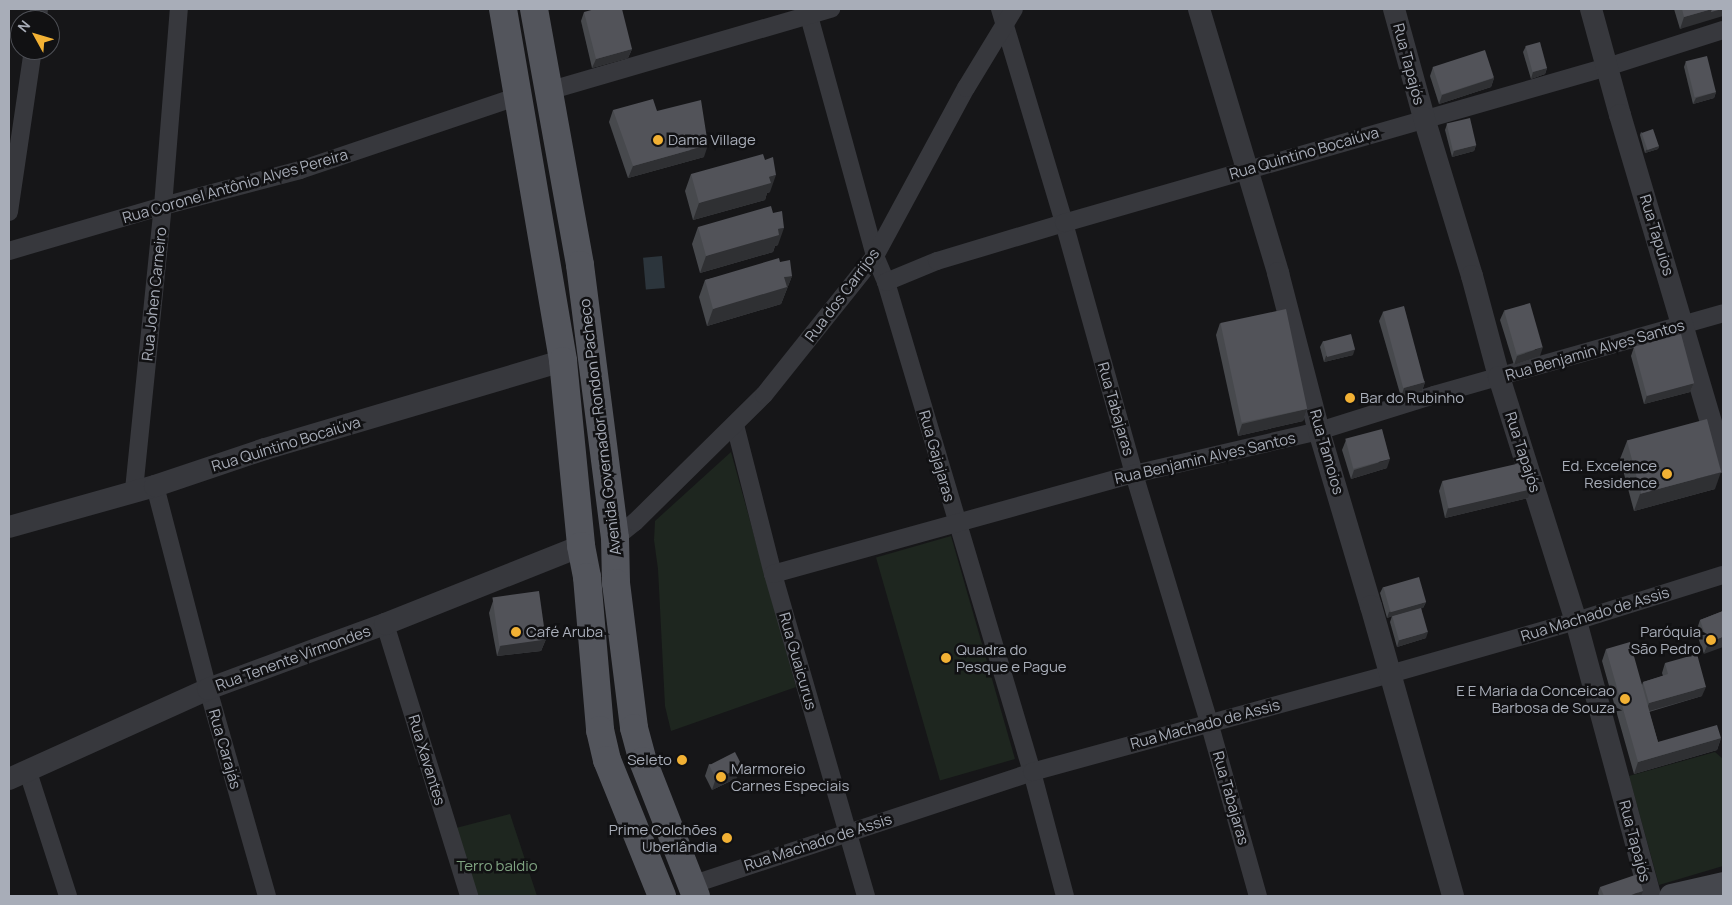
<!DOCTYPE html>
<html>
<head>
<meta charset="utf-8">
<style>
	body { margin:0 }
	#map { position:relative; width:1732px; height:905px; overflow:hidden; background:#161618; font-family:Manrope,sans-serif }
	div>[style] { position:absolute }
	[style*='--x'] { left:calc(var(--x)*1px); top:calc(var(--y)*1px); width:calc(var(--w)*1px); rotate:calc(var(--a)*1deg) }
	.green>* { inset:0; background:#1e261f; transform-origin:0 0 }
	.water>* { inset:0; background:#2c353c; transform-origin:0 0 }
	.minor>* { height:18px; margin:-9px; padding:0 9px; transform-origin:9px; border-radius:9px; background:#37383d }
	.tertiary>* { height:22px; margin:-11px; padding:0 11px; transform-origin:11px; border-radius:11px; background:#37383d }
	.secondary>* { height:25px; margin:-12.5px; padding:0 12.5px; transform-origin:12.5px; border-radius:12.5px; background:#45474d }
	.primary>* { height:28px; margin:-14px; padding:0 14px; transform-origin:14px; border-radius:14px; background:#53555c }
	.wall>* { inset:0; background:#47494d }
	.shaded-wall>* { inset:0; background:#2f3033 }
	.building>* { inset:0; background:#525359; transform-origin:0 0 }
	.dots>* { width:14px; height:14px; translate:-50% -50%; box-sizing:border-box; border:2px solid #111113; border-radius:50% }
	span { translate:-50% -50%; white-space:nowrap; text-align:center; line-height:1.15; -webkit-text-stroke:5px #111113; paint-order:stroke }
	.street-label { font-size:15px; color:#a8adb8 }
	.poi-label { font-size:15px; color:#a8adb8 }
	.left { translate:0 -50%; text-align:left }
	.right { translate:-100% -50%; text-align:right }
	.park-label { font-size:15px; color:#7fa381 }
	.frame { position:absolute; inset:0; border:10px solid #a8adb8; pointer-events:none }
	.north { position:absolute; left:10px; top:10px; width:50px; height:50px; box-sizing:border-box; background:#111113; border:1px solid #4d4f55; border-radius:50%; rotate:309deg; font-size:14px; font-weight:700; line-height:20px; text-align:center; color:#a8adb8 }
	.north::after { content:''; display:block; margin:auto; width:18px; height:22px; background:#f2b134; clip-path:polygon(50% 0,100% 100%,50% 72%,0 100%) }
</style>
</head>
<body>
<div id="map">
	<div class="green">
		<i style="clip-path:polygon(731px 452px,796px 687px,671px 731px,665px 706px,658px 569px,654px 540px,655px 521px)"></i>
		<i style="left:951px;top:536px;width:232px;height:78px;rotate:74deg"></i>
		<i style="clip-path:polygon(1715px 752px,1723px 759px,1723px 866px,1659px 885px,1629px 776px)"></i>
		<i style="clip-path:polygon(510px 814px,537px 896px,476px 896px,456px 828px)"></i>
	</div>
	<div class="water">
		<i style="left:662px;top:256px;width:32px;height:19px;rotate:85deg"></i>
	</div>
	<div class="minor">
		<i style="--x:1000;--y:9;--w:223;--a:73.3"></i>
		<i style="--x:1064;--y:223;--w:261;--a:74.4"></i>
		<i style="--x:1134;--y:474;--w:259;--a:73.2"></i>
		<i style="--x:1209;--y:722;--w:181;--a:74.3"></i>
		<i style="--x:809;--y:16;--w:249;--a:74.6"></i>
		<i style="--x:875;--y:256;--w:28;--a:67"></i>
		<i style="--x:886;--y:282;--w:511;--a:73.41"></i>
		<i style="--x:1032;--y:772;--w:128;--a:75.1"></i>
		<i style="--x:38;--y:20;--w:11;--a:-85"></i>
		<i style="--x:548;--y:91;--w:295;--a:-16.2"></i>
		<i style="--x:9;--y:212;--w:164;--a:-81.6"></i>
		<i style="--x:9;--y:251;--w:160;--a:-16.3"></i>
		<i style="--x:163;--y:206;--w:142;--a:-14.7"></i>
		<i style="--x:300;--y:170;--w:228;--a:-18.7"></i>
		<i style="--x:886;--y:282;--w:55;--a:-22.4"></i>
		<i style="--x:937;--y:261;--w:133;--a:-16.7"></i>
		<i style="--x:1064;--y:223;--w:565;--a:-16.03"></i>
		<i style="--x:1607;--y:67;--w:122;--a:-17.7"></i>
		<i style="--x:735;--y:425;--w:154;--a:75.7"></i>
		<i style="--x:773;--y:574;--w:335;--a:73.9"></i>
		<i style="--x:155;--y:486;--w:210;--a:75.4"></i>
		<i style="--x:208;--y:689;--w:215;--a:74.1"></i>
		<i style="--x:134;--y:490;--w:285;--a:-84.2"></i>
		<i style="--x:163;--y:206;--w:198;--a:-85.4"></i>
		<i style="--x:615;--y:538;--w:26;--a:-39"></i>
		<i style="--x:635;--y:522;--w:181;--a:-44.6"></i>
		<i style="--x:764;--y:395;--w:178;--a:-51.4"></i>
		<i style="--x:875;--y:256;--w:191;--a:-61.6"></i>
		<i style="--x:966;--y:88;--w:92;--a:-58.7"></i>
		<i style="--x:773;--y:574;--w:375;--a:-15.5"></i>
		<i style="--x:1134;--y:474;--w:190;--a:-13.1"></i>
		<i style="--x:1319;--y:431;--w:121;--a:-17.4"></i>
		<i style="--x:1434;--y:395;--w:300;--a:-15.8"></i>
		<i style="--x:385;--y:624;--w:285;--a:72.8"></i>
		<i style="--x:28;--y:772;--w:130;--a:72.1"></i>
		<i style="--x:691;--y:885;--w:359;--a:-18.3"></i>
		<i style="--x:1032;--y:772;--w:371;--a:-15.3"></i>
		<i style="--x:1390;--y:674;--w:193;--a:-15.9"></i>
		<i style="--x:1576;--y:621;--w:154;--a:-17.4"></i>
	</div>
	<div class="tertiary">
		<i style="--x:1199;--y:9;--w:276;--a:73.3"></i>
		<i style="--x:1278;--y:273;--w:163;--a:75.5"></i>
		<i style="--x:1319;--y:431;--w:183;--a:73.5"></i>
		<i style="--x:1371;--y:606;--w:301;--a:74.2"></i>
		<i style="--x:1394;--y:9;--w:113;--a:74.6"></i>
		<i style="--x:1424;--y:118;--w:165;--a:73.1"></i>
		<i style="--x:1472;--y:276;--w:105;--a:75"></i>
		<i style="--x:1499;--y:377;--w:256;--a:72.5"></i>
		<i style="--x:1576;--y:621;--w:285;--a:74.9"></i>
		<i style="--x:1591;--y:9;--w:110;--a:74.7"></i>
		<i style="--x:1620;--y:115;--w:362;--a:73.5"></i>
		<i style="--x:9;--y:527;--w:152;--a:-15.7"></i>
		<i style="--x:155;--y:486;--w:116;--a:-18.6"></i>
		<i style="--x:265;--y:449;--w:311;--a:-16.5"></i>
		<i style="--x:9;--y:779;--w:218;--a:-24.3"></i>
		<i style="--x:208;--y:689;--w:189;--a:-20.2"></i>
		<i style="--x:385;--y:624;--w:211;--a:-21.7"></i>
	</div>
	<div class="secondary">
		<i style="--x:1671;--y:896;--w:53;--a:-13"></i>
	</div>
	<div class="primary">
		<i style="--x:503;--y:9;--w:357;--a:80.3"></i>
		<i style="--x:563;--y:361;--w:186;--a:84.4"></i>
		<i style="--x:581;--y:546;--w:32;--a:79"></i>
		<i style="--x:587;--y:577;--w:154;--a:85.1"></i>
		<i style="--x:600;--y:730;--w:31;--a:77"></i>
		<i style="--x:607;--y:760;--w:147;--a:68"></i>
		<i style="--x:534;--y:9;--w:260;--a:79.8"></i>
		<i style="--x:580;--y:265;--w:275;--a:82.7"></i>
		<i style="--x:615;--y:538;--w:45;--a:88.7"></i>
		<i style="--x:616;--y:583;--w:146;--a:82.9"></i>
		<i style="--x:634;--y:728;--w:34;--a:75"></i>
		<i style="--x:643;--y:761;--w:145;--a:68.6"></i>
	</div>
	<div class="wall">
		<i style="clip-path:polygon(1674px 9px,1723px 9px,1680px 29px)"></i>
		<i style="clip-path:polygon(584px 12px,632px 49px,628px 58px,592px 68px,581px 21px)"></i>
		<i style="clip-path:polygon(1526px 46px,1547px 68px,1545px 74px,1531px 79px,1523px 52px)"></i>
		<i style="clip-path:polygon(1686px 61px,1716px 92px,1714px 98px,1693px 104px,1684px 67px)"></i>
		<i style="clip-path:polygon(1433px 67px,1494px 78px,1491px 87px,1439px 104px,1430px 76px)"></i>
		<i style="clip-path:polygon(613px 110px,704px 157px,628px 178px,609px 122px)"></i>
		<i style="clip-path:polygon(1447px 124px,1476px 145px,1474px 151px,1452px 157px,1445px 130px)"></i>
		<i style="clip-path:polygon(1641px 132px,1659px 146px,1658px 149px,1645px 153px,1640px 135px)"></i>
		<i style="clip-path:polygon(691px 174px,770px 192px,767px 193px,765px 200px,693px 220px,685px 191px)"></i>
		<i style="clip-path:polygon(698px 227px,778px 245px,775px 246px,773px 252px,700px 273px,692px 244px)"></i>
		<i style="clip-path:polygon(780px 262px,792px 276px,781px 304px,707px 326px,699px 297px,705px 280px)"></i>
		<i style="clip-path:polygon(1504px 311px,1540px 356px,1514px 365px,1500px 320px)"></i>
		<i style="clip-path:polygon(1383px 312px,1425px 382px,1422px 391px,1401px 397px,1379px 321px)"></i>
		<i style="clip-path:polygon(1220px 323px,1307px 409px,1303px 421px,1238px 436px,1216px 335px)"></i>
		<i style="clip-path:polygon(1323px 341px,1353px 355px,1324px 362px,1320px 347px)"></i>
		<i style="clip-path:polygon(1634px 347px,1694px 383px,1690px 392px,1644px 404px,1631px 356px)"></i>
		<i style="clip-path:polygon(1346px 440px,1387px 468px,1351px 479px,1342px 450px)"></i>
		<i style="clip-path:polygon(1627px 441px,1715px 489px,1634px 511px,1620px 459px)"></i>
		<i style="clip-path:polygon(1442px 482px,1528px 498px,1445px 518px,1439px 491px)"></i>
		<i style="clip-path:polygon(1383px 587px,1426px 602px,1423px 608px,1421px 608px,1426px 638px,1397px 647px,1390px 622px,1392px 616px,1387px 618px,1380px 593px)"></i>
		<i style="clip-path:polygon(493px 601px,546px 639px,541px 651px,497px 656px,489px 613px)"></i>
		<i style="clip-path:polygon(1723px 611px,1704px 654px,1696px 632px,1700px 620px)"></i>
		<i style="clip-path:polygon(1606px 649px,1642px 685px,1643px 682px,1663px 676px,1662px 673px,1665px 663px,1702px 696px,1649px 712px,1658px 742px,1721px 738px,1717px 750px,1634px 774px,1602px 661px)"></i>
		<i style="clip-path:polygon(709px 764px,742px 766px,737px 778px,712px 790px,705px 776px)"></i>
		<i style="clip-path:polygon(1600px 887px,1641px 896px,1599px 896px,1598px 893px)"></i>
	</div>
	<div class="shaded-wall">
		<i style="clip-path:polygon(1712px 9px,1723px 9px,1723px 16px,1680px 29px,1684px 17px)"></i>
		<i style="clip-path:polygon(632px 49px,628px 58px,592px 68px,596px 59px)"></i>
		<i style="clip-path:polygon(1547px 68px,1545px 74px,1531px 79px,1533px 72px)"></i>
		<i style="clip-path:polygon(1494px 78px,1491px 87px,1439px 104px,1442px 95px)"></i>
		<i style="clip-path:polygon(1716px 92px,1714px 98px,1693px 104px,1696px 98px)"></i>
		<i style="clip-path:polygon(708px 145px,704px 157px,628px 178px,633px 166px)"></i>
		<i style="clip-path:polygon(1476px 145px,1474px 151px,1452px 157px,1454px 151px)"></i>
		<i style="clip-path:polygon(1659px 146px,1658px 149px,1645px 153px,1646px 150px)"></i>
		<i style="clip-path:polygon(776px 175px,770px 192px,767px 193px,765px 200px,693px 220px,699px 203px,769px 177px)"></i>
		<i style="clip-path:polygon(784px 228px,778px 245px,775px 246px,773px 252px,700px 273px,706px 256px,778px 229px)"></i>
		<i style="clip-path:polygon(792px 276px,781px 304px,707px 326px,713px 309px,784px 277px)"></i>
		<i style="clip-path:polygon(1543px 347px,1540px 356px,1514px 365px,1517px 356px)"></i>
		<i style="clip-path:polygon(1355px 349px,1353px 355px,1324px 362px,1326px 356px)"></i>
		<i style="clip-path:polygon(1425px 382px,1422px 391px,1401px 397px,1404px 388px)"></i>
		<i style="clip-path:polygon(1694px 383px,1690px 392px,1644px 404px,1647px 395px)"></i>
		<i style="clip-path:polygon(1307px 409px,1303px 421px,1238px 436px,1242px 424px)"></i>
		<i style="clip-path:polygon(1390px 459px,1387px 468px,1351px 479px,1354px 470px)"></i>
		<i style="clip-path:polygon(1721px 472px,1715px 489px,1634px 511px,1640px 494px)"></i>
		<i style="clip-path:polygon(1531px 489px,1528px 498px,1445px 518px,1448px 508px)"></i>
		<i style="clip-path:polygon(1426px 602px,1423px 608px,1387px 618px,1389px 612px)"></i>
		<i style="clip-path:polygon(1428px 632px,1426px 638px,1397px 647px,1399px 640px)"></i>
		<i style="clip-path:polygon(1723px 637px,1723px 647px,1704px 654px,1708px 643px)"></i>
		<i style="clip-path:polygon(546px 639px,541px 651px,497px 656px,501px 644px)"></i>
		<i style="clip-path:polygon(1706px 687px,1702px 696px,1646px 712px,1649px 703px)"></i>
		<i style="clip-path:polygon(1721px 738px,1717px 750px,1634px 774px,1638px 762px)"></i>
		<i style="clip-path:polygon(742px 766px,737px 778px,712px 790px,716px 778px)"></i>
		<i style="clip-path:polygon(1643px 891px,1641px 896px,1628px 896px)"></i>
	</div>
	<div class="building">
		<i style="clip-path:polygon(595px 9px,622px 9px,632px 49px,596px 59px,584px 12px)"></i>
		<i style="clip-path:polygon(1682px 9px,1712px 9px,1684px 17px)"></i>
		<i style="clip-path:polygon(1712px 9px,1722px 9px,1711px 12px)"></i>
		<i style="left:1540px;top:42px;width:27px;height:15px;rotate:75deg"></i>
		<i style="left:1485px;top:50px;width:29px;height:55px;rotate:72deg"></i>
		<i style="left:1707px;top:56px;width:37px;height:22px;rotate:76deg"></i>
		<i style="clip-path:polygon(653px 99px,657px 111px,701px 100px,708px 145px,633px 166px,613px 110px)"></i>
		<i style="left:1470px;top:118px;width:28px;height:24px;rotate:77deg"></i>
		<i style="left:1653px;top:129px;width:18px;height:12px;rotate:71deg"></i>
		<i style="clip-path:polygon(763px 154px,765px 160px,773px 157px,776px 175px,769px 177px,771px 183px,699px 203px,691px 174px)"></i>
		<i style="clip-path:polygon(771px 206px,773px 213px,782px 211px,784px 228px,778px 229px,779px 235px,706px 256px,698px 227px)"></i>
		<i style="clip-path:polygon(779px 258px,780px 262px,790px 260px,792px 276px,784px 277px,787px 287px,713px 309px,705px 280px)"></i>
		<i style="left:1530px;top:303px;width:46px;height:27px;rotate:74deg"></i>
		<i style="left:1404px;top:306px;width:79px;height:22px;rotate:75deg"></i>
		<i style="left:1286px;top:309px;width:102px;height:67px;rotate:78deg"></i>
		<i style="left:1351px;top:334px;width:16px;height:29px;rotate:75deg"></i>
		<i style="left:1681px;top:334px;width:51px;height:49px;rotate:75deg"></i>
		<i style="left:1707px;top:419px;width:55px;height:83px;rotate:75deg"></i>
		<i style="left:1382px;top:429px;width:31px;height:38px;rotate:75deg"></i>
		<i style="left:1525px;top:462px;width:28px;height:85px;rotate:77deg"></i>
		<i style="left:1419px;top:577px;width:26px;height:37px;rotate:74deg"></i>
		<i style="left:539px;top:591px;width:49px;height:47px;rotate:82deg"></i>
		<i style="left:1421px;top:608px;width:25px;height:30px;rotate:74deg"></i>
		<i style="clip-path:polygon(1723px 611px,1723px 637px,1708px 643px,1700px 620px)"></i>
		<i style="clip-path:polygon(1630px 642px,1658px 742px,1717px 725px,1721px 738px,1638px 762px,1606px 649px)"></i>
		<i style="clip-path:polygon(1697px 654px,1706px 687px,1649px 703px,1643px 682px,1668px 674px,1665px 663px)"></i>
		<i style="left:735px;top:752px;width:16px;height:29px;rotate:63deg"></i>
		<i style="clip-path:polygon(1638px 874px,1643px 891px,1628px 896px,1604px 896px,1600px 887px)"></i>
	</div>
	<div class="dots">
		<i style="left:658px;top:140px;background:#f2b134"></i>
		<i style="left:1350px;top:398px;background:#f2b134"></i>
		<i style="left:1667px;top:474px;background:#f2b134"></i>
		<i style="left:516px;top:632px;background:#f2b134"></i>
		<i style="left:1711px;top:640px;background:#f2b134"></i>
		<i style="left:946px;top:658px;background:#f2b134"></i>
		<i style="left:1625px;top:699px;background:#f2b134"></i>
		<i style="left:682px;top:760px;background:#f2b134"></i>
		<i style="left:721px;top:777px;background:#f2b134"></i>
		<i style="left:727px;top:838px;background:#f2b134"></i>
	</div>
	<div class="street-label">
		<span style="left:1409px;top:64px;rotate:75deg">Rua Tapajós</span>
		<span style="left:1304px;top:153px;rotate:-16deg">Rua Quintino Bocaiúva</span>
		<span style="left:235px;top:186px;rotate:-16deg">Rua Coronel Antônio Alves Pereira</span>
		<span style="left:1657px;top:235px;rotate:73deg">Rua Tapuios</span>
		<span style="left:154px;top:294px;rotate:-84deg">Rua Johen Carneiro</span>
		<span style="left:842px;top:295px;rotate:-53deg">Rua dos Carrijos</span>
		<span style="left:1595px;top:350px;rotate:-16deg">Rua Benjamin Alves Santos</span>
		<span style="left:1116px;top:409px;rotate:74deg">Rua Tabajaras</span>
		<span style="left:600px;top:427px;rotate:-97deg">Avenida Governador Rondon Pacheco</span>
		<span style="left:286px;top:444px;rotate:-17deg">Rua Quintino Bocaiúva</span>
		<span style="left:1327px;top:452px;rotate:74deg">Rua Tamoios</span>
		<span style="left:1523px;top:452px;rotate:72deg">Rua Tapajós</span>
		<span style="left:937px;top:456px;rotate:74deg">Rua Gajajaras</span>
		<span style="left:1205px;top:458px;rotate:-13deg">Rua Benjamin Alves Santos</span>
		<span style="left:1595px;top:614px;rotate:-17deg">Rua Machado de Assis</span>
		<span style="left:293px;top:658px;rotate:-20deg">Rua Tenente Virmondes</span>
		<span style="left:798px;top:661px;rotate:74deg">Rua Guaicurus</span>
		<span style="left:1205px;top:724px;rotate:-15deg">Rua Machado de Assis</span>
		<span style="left:225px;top:749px;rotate:74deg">Rua Carajás</span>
		<span style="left:427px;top:760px;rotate:73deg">Rua Xavantes</span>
		<span style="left:1231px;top:798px;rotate:74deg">Rua Tabajaras</span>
		<span style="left:1635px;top:841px;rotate:75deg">Rua Tapajós</span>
		<span style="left:818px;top:842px;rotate:-18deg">Rua Machado de Assis</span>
	</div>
	<div class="poi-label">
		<span class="left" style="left:668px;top:140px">Dama Village</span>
		<span class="left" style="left:1360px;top:398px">Bar do Rubinho</span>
		<span class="right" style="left:1657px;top:474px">Ed. Excelence<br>Residence</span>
		<span class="right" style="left:1701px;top:640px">Paróquia<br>São Pedro</span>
		<span class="left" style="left:526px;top:632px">Café Aruba</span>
		<span class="left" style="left:956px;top:658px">Quadra do<br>Pesque e Pague</span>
		<span class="right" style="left:1615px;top:699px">E E Maria da Conceicao<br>Barbosa de Souza</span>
		<span class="right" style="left:672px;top:760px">Seleto</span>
		<span class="left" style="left:731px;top:777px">Marmoreio<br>Carnes Especiais</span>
		<span class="right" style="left:717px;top:838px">Prime Colchões<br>Uberlândia</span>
	</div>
	<div class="park-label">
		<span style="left:497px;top:866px">Terro baldio</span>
	</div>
	<div class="frame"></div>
	<div class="north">N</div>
</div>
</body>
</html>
